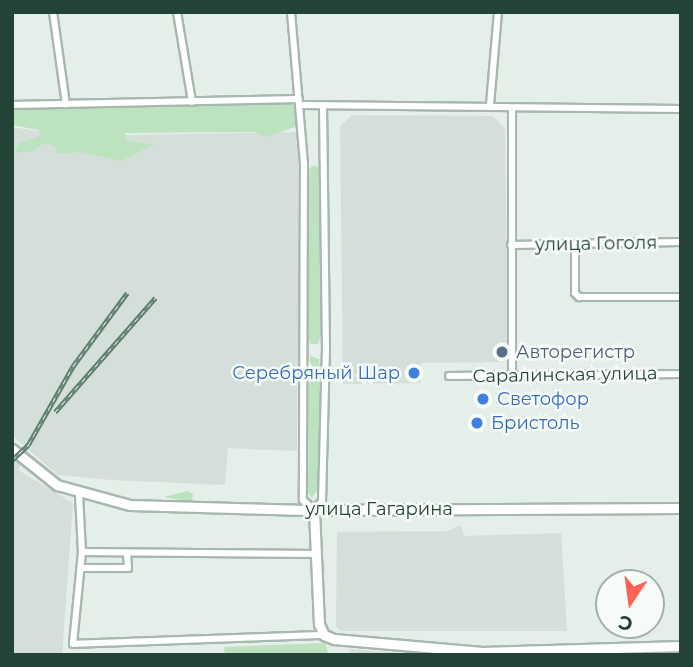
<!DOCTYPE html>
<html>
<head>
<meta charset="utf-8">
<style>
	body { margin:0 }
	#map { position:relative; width:693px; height:667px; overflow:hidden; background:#e5efe9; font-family:Montserrat,sans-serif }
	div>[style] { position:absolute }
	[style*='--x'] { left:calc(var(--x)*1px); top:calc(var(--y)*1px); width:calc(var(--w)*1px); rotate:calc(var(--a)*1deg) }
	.built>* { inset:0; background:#d3dfd8 }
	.green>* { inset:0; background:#bde2c0 }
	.roads { filter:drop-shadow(2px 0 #a7b8af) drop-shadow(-2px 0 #a7b8af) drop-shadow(0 2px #a7b8af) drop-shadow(0 -2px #a7b8af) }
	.street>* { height:6px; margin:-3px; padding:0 3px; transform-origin:3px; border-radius:3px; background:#fff }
	.secondary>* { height:9px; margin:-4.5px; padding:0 4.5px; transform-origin:4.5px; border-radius:4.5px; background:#fff }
	.rail>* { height:4.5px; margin-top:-2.25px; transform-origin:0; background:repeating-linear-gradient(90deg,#f6fbf8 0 5px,#5d7e70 0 10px); box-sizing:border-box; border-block:2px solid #5d7e70 }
	.dots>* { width:19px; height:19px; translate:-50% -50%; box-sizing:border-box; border:4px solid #f6fbf8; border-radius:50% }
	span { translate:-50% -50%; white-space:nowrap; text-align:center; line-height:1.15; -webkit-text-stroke:5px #f6fbf8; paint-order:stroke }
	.street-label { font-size:18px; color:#224335 }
	.service-label { font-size:18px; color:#4e5e75 }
	.left { translate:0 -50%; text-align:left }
	.shop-label { font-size:18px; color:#366cbe }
	.right { translate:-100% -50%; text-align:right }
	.frame { position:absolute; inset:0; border:14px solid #224335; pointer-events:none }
	.north { position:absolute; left:595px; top:569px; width:70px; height:70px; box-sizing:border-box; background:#f6fbf8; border:2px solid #a1b1aa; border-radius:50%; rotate:193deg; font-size:19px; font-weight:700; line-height:28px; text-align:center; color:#224335 }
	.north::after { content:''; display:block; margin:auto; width:24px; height:32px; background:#fd6255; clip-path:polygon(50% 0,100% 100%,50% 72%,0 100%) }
</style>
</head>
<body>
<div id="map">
	<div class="built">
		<i style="clip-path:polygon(352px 115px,493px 116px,505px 129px,508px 362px,421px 363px,421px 383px,343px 384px,340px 126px)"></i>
		<i style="clip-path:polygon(12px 127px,68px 136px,296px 132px,299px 168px,297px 451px,228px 448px,225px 485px,111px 480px,58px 475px,13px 436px)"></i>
		<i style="clip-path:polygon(12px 457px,21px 465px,18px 470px,73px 503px,62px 655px,12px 655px)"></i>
		<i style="clip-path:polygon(461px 525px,464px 536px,561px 533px,567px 631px,341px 631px,336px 626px,337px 532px,448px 531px)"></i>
		<i style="clip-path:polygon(351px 649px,421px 655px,347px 655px)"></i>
	</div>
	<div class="green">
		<i style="clip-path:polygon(122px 98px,295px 101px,298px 106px,295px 127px,266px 137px,255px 132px,125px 133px,125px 140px,153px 145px,121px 161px,81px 152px,56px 154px,56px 147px,44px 143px,34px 151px,14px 153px,19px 143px,42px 136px,38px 130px,12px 125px,12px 101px)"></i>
		<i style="clip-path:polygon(314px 165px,321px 170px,323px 327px,318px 344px,311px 344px,307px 335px,308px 170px)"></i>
		<i style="clip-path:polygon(310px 356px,319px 359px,323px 388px,319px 488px,312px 498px,305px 489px)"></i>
		<i style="clip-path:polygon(187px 491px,193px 494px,192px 502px,164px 497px)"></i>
		<i style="clip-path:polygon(325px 643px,329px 655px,225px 655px,224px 647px)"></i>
	</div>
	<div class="roads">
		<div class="street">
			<i style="--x:53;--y:12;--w:93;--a:82"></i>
			<i style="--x:177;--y:12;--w:91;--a:80.5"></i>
			<i style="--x:291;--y:12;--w:152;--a:85.1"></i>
			<i style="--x:304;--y:163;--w:337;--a:90.2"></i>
			<i style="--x:303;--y:500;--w:15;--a:42"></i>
			<i style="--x:314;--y:510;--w:12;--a:-48"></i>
			<i style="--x:322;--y:501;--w:151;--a:-88.5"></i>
			<i style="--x:326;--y:350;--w:242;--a:-90.7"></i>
			<i style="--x:12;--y:105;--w:287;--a:-1.2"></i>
			<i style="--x:302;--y:105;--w:379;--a:0.6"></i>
			<i style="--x:490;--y:105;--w:93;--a:-85.1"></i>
			<i style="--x:512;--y:109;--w:266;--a:90"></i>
			<i style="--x:511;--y:245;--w:170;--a:-1"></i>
			<i style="--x:575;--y:245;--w:48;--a:90"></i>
			<i style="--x:575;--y:293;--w:6;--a:45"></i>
			<i style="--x:579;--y:297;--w:102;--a:0"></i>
			<i style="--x:449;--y:376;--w:232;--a:-0.5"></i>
			<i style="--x:79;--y:495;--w:57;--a:87"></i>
			<i style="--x:82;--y:552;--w:92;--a:95.6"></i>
			<i style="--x:73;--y:644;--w:251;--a:-2.1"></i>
			<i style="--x:82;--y:552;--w:235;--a:0.5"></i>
			<i style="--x:82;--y:568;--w:46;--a:0"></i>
			<i style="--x:128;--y:568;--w:15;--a:-94"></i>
		</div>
		<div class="secondary">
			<i style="--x:12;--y:449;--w:58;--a:38.7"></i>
			<i style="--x:57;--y:485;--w:76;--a:15.3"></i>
			<i style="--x:130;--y:505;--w:184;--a:1.6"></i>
			<i style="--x:314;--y:510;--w:367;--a:-0.3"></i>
			<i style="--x:314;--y:510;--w:114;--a:87.5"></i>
			<i style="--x:319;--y:624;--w:12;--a:66"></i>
			<i style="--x:324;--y:635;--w:11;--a:22"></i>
			<i style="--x:334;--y:639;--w:149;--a:5"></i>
			<i style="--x:482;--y:652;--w:199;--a:-1.7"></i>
		</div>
	</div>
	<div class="rail">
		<i style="--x:55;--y:412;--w:152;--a:-48.7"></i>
		<i style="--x:12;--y:460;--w:22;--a:-43"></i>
		<i style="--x:28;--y:445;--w:91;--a:-60.3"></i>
		<i style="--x:73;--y:366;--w:91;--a:-53.5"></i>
	</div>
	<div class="dots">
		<i style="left:502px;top:352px;background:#5c6f8a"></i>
		<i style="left:414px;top:373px;background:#3f7fe0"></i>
		<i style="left:483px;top:399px;background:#3f7fe0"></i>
		<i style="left:477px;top:423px;background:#3f7fe0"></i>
	</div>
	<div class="street-label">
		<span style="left:596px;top:244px;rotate:-1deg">улица Гоголя</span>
		<span style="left:565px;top:375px;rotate:-1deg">Саралинская улица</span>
		<span style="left:379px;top:509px">улица Гагарина</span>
	</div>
	<div class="service-label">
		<span class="left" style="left:516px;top:352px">Авторегистр</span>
	</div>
	<div class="shop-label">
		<span class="right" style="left:400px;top:373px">Серебряный Шар</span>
		<span class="left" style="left:497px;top:399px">Светофор</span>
		<span class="left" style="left:491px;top:423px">Бристоль</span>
	</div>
	<div class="frame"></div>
	<div class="north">С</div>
</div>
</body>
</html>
